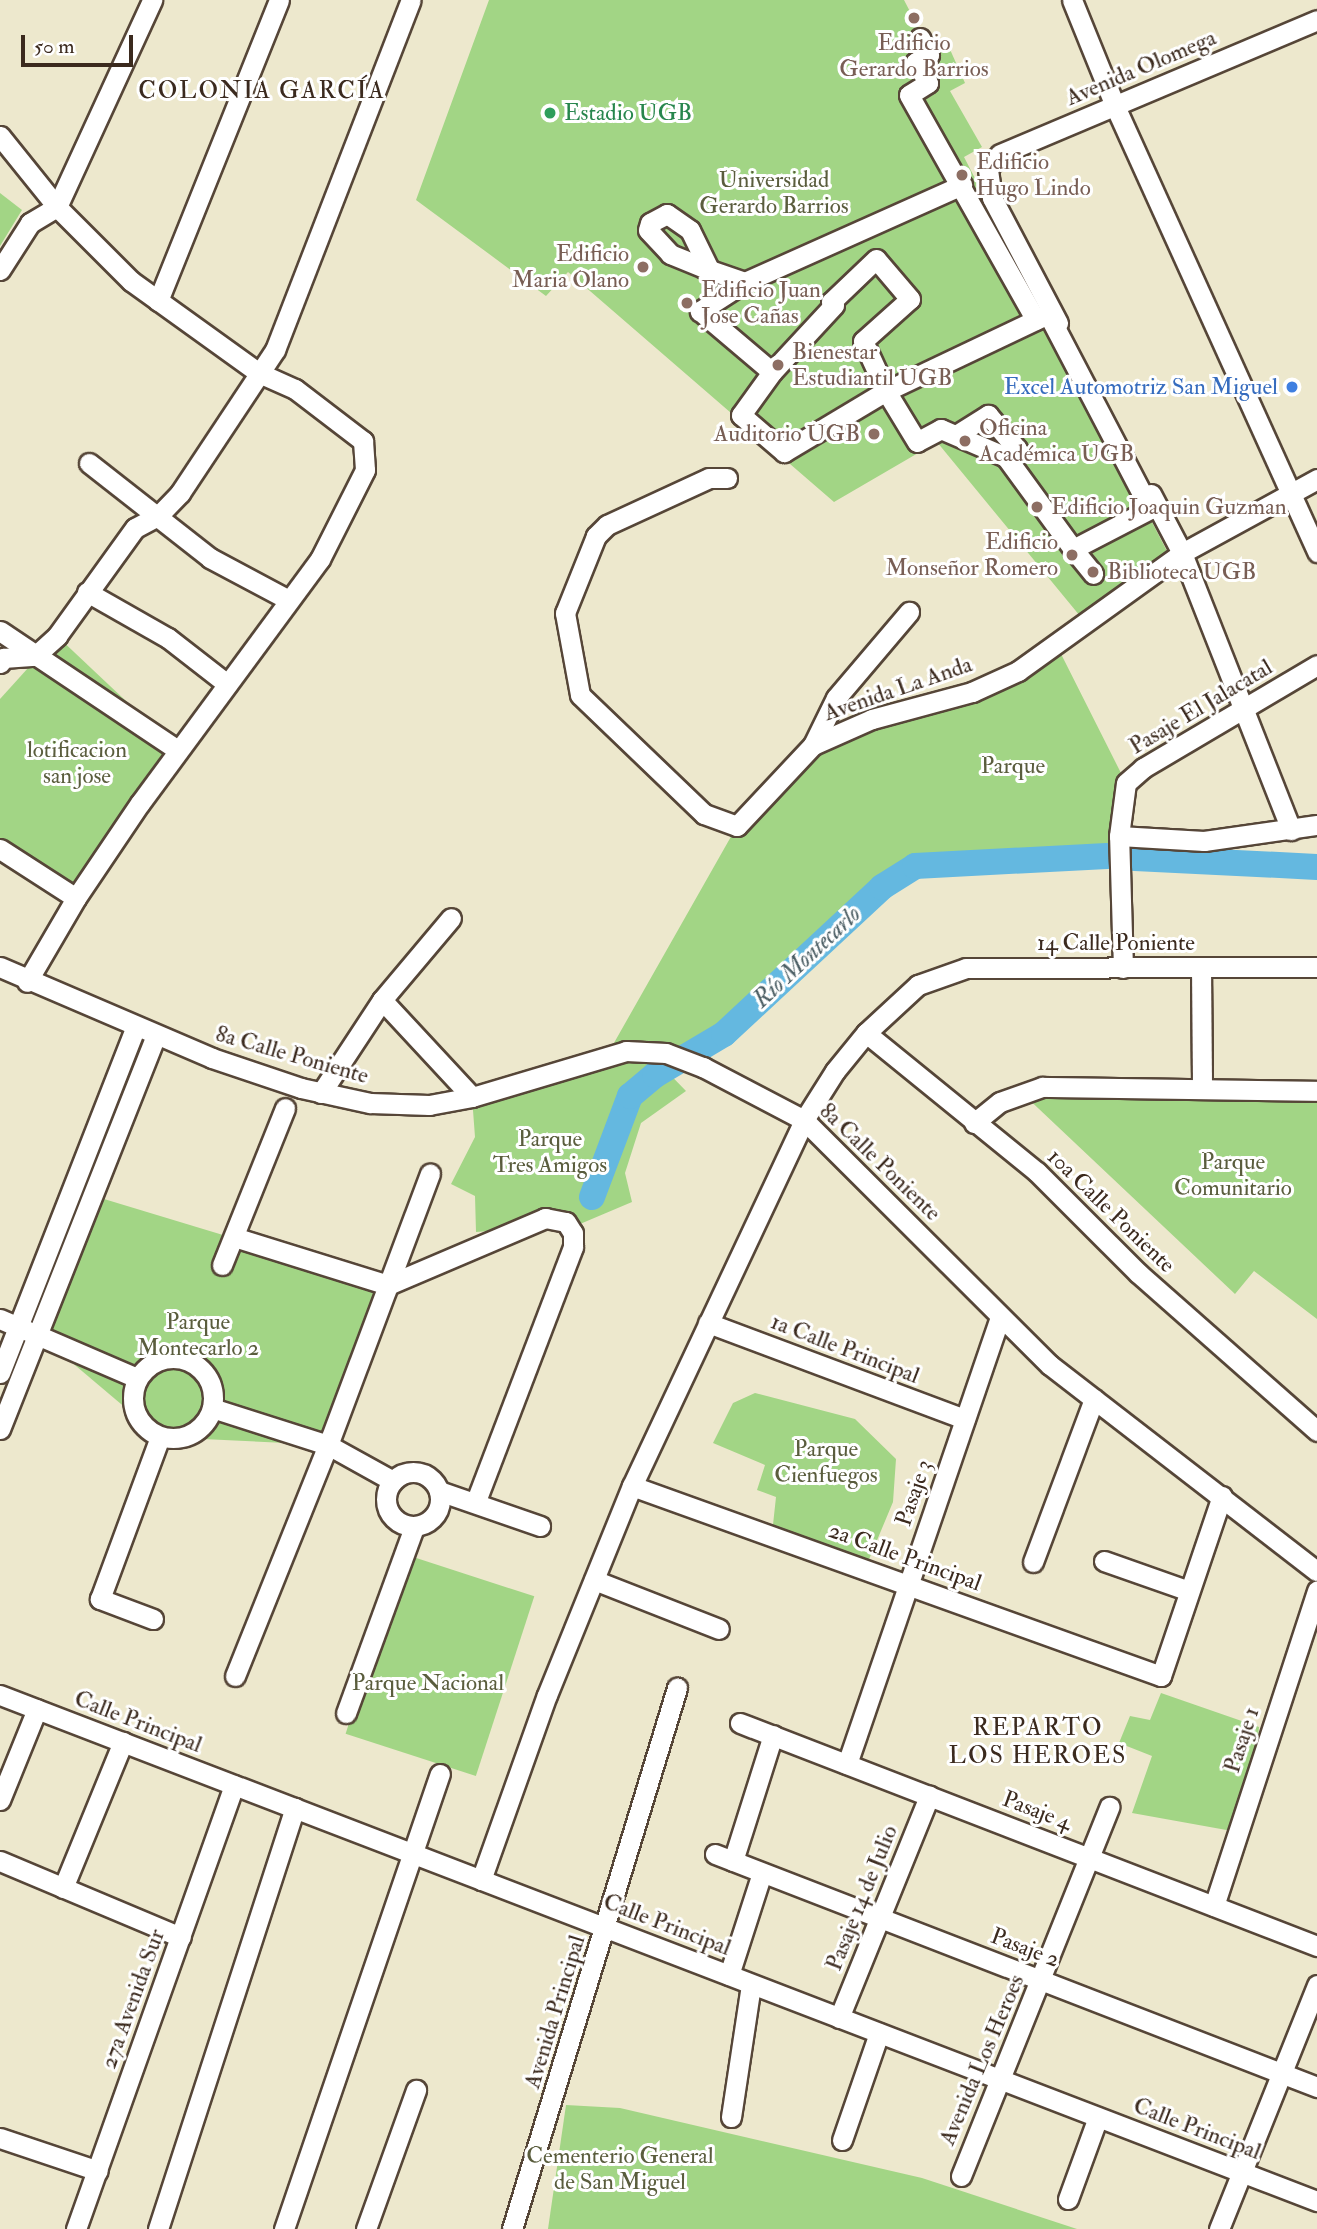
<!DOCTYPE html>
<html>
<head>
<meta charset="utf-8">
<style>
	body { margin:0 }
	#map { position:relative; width:1317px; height:2229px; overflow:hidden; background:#ede8cd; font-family:"IM FELL Double Pica",serif }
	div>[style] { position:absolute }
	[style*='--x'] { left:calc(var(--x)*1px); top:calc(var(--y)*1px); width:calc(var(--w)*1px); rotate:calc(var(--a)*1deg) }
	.green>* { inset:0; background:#a2d585; transform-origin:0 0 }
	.river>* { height:26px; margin:-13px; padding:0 13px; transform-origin:13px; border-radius:13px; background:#64b8e0 }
	.roads { filter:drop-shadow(2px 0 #564638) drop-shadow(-2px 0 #564638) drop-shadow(0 2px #564638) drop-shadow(0 -2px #564638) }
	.minor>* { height:19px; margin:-9.5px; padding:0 9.5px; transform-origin:9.5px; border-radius:9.5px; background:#fff }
	.minor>.ring { margin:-9.5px; padding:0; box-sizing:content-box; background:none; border:19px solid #fff; border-radius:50% }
	.dots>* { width:19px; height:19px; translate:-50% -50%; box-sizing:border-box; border:4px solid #fff; border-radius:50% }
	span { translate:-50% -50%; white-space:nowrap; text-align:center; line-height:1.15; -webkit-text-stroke:6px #fff; paint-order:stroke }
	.education-label { font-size:23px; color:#785e54 }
	.left { translate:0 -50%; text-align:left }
	.right { translate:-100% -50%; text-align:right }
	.street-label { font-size:23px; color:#3b2a1e }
	.leisure-label { font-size:23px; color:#27864d }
	.park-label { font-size:23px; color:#5a5d3d }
	.shop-label { font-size:23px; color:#366cbe }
	.neighbourhood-label { font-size:24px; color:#3b2a1e; letter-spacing:2px }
	.water-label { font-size:24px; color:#495c62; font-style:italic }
	.scale { position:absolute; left:21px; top:35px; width:112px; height:32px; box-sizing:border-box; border:4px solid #3b2a1e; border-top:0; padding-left:9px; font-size:21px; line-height:24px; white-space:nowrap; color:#3b2a1e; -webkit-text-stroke:5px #fff; paint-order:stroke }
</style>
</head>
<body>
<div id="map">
	<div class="green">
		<i style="clip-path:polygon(489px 0,904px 0,931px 52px,948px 45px,965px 83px,950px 91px,982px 147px,964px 157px,1172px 561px,1080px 616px,937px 442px,834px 502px,568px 272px,546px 296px,416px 200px)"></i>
		<i style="clip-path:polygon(0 193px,22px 210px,0 246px)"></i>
		<i style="clip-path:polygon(57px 636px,178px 750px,76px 898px,0 848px,0 699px)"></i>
		<i style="clip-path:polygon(1056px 644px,1126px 783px,1107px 856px,915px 866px,724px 1034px,651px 1055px,686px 1091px,641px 1123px,625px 1173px,632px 1202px,580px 1224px,476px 1232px,475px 1196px,451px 1184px,475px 1137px,472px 1097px,606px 1057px,737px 826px,831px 736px,922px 707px)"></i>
		<i style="clip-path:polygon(1317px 1091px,1317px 1319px,1254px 1271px,1235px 1294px,1021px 1092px)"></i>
		<i style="clip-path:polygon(104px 1199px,388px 1285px,328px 1445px,160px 1437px,37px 1333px)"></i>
		<i style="clip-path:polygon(755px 1393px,855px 1419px,896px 1459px,893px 1502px,865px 1569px,772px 1534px,776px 1497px,757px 1490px,765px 1465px,713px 1443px,733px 1403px)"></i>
		<i style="left:404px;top:1554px;width:137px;height:189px;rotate:18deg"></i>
		<i style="clip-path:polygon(1161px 1693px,1259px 1727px,1255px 1764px,1232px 1831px,1132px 1813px,1152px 1756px,1119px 1743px,1130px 1716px,1150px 1720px)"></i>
		<i style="clip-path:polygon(566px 2105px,620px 2108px,922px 2178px,1077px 2229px,548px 2229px)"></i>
	</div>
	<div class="river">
		<i style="--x:1135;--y:858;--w:182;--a:2.8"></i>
		<i style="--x:592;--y:1197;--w:108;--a:-69.4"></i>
		<i style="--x:630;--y:1096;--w:33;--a:-40"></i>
		<i style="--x:655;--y:1075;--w:80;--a:-30.7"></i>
		<i style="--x:724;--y:1034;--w:216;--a:-42.9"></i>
		<i style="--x:882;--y:887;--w:39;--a:-32"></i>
		<i style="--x:915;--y:866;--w:192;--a:-3"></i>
	</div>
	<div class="roads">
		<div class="minor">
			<i style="--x:1072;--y:0;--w:114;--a:67.9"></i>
			<i style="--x:1115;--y:106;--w:490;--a:65.6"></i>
			<i style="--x:920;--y:38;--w:19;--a:62"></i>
			<i style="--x:929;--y:55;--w:15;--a:152"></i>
			<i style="--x:916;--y:62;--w:24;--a:60"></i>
			<i style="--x:928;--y:83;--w:22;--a:148"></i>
			<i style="--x:909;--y:95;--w:258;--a:60.6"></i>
			<i style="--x:0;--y:136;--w:91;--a:51.2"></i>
			<i style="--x:57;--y:207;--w:105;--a:45"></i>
			<i style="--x:131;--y:281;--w:158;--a:35.7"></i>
			<i style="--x:259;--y:373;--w:39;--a:24"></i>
			<i style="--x:295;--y:389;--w:86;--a:37.4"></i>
			<i style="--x:363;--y:441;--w:29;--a:86"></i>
			<i style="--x:365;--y:470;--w:100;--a:116.8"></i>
			<i style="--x:320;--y:559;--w:303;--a:126.4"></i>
			<i style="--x:140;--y:803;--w:115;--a:124"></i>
			<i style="--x:76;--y:898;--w:97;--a:120.3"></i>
			<i style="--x:709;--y:269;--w:43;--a:-116"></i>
			<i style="--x:690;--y:230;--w:28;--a:-145"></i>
			<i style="--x:667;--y:214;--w:19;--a:152"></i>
			<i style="--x:650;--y:223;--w:7;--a:106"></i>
			<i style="--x:648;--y:230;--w:33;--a:47"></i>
			<i style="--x:670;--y:254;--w:37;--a:22"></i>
			<i style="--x:704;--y:268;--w:43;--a:18.9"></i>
			<i style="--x:745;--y:282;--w:54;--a:147.2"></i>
			<i style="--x:700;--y:311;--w:94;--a:40.3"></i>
			<i style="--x:772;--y:372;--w:53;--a:125.8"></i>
			<i style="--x:741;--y:415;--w:57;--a:40.7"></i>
			<i style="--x:784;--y:452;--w:119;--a:-30.9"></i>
			<i style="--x:886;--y:391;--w:179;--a:-25.4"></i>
			<i style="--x:1048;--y:314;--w:220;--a:62.4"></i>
			<i style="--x:1150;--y:509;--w:87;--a:152.5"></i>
			<i style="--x:1073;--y:549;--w:114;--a:-126.1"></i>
			<i style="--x:1006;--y:457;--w:71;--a:-156.7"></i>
			<i style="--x:941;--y:429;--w:27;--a:152"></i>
			<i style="--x:917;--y:442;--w:60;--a:-121.3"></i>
			<i style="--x:886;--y:391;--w:55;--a:-114.7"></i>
			<i style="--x:863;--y:341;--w:63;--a:-41.8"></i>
			<i style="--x:910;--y:299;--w:52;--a:-130.4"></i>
			<i style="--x:876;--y:259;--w:62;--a:136.3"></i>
			<i style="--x:831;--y:302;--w:4;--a:45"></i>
			<i style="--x:834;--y:305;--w:91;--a:132.8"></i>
			<i style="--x:0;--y:270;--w:56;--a:-57.4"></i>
			<i style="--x:30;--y:223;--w:31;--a:-31"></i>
			<i style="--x:57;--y:207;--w:228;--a:-65.3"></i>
			<i style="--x:745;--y:282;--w:238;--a:-24.1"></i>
			<i style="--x:158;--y:301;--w:324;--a:-68.1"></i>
			<i style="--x:1058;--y:323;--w:141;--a:-117.8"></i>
			<i style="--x:992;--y:198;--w:30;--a:-98"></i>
			<i style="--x:988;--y:168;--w:18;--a:-49"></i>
			<i style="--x:1000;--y:154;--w:344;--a:-22.9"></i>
			<i style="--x:956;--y:435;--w:38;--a:-32"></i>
			<i style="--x:988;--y:415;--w:45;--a:49.5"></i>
			<i style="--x:1017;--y:449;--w:14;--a:144"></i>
			<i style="--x:89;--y:463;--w:154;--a:38.1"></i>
			<i style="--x:210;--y:558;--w:89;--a:28"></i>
			<i style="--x:727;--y:478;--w:18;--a:180"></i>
			<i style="--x:709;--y:478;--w:112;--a:155.3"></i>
			<i style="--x:607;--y:525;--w:16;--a:135"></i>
			<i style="--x:596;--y:536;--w:83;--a:111.9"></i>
			<i style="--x:565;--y:613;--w:83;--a:79.6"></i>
			<i style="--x:580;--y:695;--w:172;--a:43.8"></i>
			<i style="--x:704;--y:814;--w:35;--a:20"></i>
			<i style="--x:737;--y:826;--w:111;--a:-46.8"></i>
			<i style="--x:813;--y:745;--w:64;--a:-23.8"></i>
			<i style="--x:872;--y:719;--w:104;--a:-15.1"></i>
			<i style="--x:972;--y:692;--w:51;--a:-24.5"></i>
			<i style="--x:1018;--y:671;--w:202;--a:-35.7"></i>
			<i style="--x:1182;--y:553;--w:154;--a:-28.7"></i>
			<i style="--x:1151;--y:494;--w:67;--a:62.3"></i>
			<i style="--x:1182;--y:553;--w:298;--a:68.5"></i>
			<i style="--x:1073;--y:549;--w:32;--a:51"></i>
			<i style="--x:87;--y:592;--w:93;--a:29.6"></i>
			<i style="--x:168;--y:638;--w:75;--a:37.9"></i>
			<i style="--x:0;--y:631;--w:214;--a:33.8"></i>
			<i style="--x:0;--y:663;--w:6;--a:-59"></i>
			<i style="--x:3;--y:658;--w:32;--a:-4"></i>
			<i style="--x:35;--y:656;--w:30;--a:-42"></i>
			<i style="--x:57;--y:636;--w:133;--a:-54.2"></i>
			<i style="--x:135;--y:528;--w:26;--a:-28"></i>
			<i style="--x:158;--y:516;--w:32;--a:-46"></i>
			<i style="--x:180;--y:493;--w:172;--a:-56.4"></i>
			<i style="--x:275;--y:350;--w:375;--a:-68.8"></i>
			<i style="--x:813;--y:745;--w:52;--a:-63.9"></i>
			<i style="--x:836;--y:698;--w:113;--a:-49.7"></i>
			<i style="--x:1119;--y:836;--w:85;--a:3.4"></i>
			<i style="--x:1204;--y:841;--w:114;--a:-8.1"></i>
			<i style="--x:0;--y:849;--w:90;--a:32.8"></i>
			<i style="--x:0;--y:967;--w:231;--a:23.2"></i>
			<i style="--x:212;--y:1058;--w:94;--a:18.6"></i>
			<i style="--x:301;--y:1088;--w:71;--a:12.3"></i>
			<i style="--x:370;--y:1103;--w:59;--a:1.9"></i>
			<i style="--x:429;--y:1105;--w:44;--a:-10.5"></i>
			<i style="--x:472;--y:1097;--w:161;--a:-16.6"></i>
			<i style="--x:626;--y:1051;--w:40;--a:2.9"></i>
			<i style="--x:666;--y:1053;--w:40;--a:21"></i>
			<i style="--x:703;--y:1067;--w:114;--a:27.7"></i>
			<i style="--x:804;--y:1120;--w:347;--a:44.9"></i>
			<i style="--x:1050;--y:1365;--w:337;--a:37.7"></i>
			<i style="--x:1201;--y:967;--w:122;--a:89.5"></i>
			<i style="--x:1123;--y:968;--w:132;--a:-91.7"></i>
			<i style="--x:1119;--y:836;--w:53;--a:-82.5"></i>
			<i style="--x:1126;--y:783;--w:23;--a:-41"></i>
			<i style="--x:1143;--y:768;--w:202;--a:-30.6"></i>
			<i style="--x:382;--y:1000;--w:132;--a:47.1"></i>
			<i style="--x:866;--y:1033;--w:220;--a:39.1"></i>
			<i style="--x:1037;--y:1172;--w:143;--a:45"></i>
			<i style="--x:1138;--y:1273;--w:239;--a:41.4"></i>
			<i style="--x:321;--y:1093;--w:111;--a:-56.7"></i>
			<i style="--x:382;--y:1000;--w:107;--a:-49.9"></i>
			<i style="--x:974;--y:1123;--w:33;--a:-39"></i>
			<i style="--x:1000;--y:1102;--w:45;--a:-19.7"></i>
			<i style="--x:1042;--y:1087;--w:275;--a:0.8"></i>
			<i style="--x:234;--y:1237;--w:161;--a:17.3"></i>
			<i style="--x:388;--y:1285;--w:171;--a:-23.1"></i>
			<i style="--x:545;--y:1218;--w:21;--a:11"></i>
			<i style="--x:566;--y:1222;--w:13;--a:58"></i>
			<i style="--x:573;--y:1233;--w:14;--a:90"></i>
			<i style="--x:573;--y:1247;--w:272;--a:110.9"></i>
			<i style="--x:222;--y:1265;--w:169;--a:-68.1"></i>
			<i style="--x:0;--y:1319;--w:149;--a:23.3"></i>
			<i style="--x:708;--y:1323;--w:274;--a:20.5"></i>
			<i class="ring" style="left:133px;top:1358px;width:61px;height:61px"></i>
			<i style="--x:0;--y:1373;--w:370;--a:-68.6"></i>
			<i style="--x:212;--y:1408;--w:122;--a:17.7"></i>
			<i style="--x:328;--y:1445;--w:74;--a:29"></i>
			<i style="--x:0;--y:1429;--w:422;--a:-68.4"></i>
			<i class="ring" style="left:386px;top:1472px;width:35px;height:35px"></i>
			<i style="--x:632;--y:1486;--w:562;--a:19.76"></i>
			<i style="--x:1161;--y:1676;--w:190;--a:-71.3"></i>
			<i style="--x:439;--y:1491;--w:107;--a:19.1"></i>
			<i style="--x:1104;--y:1561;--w:90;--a:19.4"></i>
			<i style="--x:1033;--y:1562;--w:174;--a:-69.5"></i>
			<i style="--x:594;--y:1580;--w:134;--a:21.4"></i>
			<i style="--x:153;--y:1619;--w:57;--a:-159.3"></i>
			<i style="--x:100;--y:1599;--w:173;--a:-69.7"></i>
			<i style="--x:235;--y:1676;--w:249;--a:-68.1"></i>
			<i style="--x:328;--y:1445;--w:290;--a:-69.4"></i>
			<i style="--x:0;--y:1695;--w:1411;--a:21.02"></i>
			<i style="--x:346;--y:1713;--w:198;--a:-69.9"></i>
			<i style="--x:740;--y:1723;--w:619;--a:21.13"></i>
			<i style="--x:847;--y:1764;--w:472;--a:-71.1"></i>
			<i style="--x:0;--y:1800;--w:98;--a:-67.9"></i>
			<i style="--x:715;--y:1854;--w:646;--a:21.16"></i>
			<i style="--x:0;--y:1861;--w:196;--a:22.8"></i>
			<i style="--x:733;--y:1861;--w:132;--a:-72.4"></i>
			<i style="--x:481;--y:1880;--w:196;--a:-70.4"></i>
			<i style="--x:547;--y:1695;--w:226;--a:-67.9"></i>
			<i style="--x:632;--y:1486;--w:404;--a:-64.8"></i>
			<i style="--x:804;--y:1120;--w:58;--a:-57.7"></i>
			<i style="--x:835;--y:1071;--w:49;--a:-50.8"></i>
			<i style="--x:866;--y:1033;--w:71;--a:-42.7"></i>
			<i style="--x:918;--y:985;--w:51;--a:-19.5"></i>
			<i style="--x:966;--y:968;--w:351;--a:-0.2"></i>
			<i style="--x:63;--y:1888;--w:158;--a:-67.7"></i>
			<i style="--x:1214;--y:1906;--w:332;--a:-71.9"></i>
			<i style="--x:729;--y:1975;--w:107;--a:-72.1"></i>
			<i style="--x:839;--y:2018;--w:240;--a:-67.9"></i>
			<i style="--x:731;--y:2117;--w:134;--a:-81.4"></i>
			<i style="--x:0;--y:2138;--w:103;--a:18.6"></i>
			<i style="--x:842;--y:2140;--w:113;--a:-70.9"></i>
			<i style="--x:961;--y:2176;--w:398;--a:-68.1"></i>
			<i style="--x:1068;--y:2199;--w:87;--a:-69.9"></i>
			<i style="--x:76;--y:2229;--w:471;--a:-70.4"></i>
			<i style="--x:158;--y:2229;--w:443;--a:-72"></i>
			<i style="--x:284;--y:2229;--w:481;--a:-71.1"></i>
			<i style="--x:366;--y:2229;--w:148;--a:-70.2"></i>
			<i style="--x:512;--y:2229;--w:566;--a:-73.04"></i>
			<i style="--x:1219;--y:2229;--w:263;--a:-68.1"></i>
		</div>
	</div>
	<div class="dots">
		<i style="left:914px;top:18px;background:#8d6e63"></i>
		<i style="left:550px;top:113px;background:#2e9e5b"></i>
		<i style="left:962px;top:175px;background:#8d6e63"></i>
		<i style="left:643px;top:267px;background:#8d6e63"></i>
		<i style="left:687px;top:303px;background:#8d6e63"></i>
		<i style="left:778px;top:365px;background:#8d6e63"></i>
		<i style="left:1292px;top:387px;background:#3f7fe0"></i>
		<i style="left:874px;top:434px;background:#8d6e63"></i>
		<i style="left:965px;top:441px;background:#8d6e63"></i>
		<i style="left:1037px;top:507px;background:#8d6e63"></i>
		<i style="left:1072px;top:555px;background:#8d6e63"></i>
		<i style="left:1093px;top:572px;background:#8d6e63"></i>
	</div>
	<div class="education-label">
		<span style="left:914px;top:56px">Edificio<br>Gerardo Barrios</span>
		<span class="left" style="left:976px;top:175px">Edificio<br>Hugo Lindo</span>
		<span class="right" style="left:629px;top:267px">Edificio<br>Maria Olano</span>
		<span class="left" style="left:701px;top:303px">Edificio Juan<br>Jose Cañas</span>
		<span class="left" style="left:792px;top:365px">Bienestar<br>Estudiantil UGB</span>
		<span class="left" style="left:979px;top:441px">Oficina<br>Académica UGB</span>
		<span class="right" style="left:860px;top:434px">Auditorio UGB</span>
		<span class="left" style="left:1051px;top:507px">Edificio Joaquin Guzman</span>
		<span class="right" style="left:1058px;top:555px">Edificio<br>Monseñor Romero</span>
		<span class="left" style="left:1107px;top:572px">Biblioteca UGB</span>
	</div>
	<div class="street-label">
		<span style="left:1141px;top:68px;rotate:-23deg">Avenida Olomega</span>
		<span style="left:898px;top:689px;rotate:-19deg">Avenida La Anda</span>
		<span style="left:1201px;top:707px;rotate:-31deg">Pasaje El Jalacatal</span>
		<span style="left:1116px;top:943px">14 Calle Poniente</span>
		<span style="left:292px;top:1055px;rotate:16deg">8a Calle Poniente</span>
		<span style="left:880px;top:1162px;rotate:44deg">8a Calle Poniente</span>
		<span style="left:1111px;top:1211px;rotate:44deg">10a Calle Poniente</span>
		<span style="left:845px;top:1349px;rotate:21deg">1a Calle Principal</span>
		<span style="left:914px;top:1493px;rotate:-71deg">Pasaje 3</span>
		<span style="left:905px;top:1557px;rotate:20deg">2a Calle Principal</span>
		<span style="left:138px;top:1722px;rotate:21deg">Calle Principal</span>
		<span style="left:1242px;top:1740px;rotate:-72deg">Pasaje 1</span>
		<span style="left:1037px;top:1811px;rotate:21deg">Pasaje 4</span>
		<span style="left:862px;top:1898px;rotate:-68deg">Pasaje 14 de Julio</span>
		<span style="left:667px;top:1925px;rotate:21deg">Calle Principal</span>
		<span style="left:1025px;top:1948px;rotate:21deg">Pasaje 2</span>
		<span style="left:133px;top:1999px;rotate:-70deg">27a Avenida Sur</span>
		<span style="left:555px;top:2012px;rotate:-73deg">Avenida Principal</span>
		<span style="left:982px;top:2060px;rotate:-67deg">Avenida Los Heroes</span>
		<span style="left:1197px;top:2129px;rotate:21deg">Calle Principal</span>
	</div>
	<div class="leisure-label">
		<span class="left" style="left:564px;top:113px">Estadio UGB</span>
	</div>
	<div class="park-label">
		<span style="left:774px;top:193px">Universidad<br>Gerardo Barrios</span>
		<span style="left:77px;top:763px">lotificacion<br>san jose</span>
		<span style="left:1013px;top:766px">Parque</span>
		<span style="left:550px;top:1152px">Parque<br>Tres Amigos</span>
		<span style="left:1233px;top:1175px">Parque<br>Comunitario</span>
		<span style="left:198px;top:1335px">Parque<br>Montecarlo 2</span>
		<span style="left:826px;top:1462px">Parque<br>Cienfuegos</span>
		<span style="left:428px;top:1683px">Parque Nacional</span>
		<span style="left:620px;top:2169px">Cementerio General<br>de San Miguel</span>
	</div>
	<div class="shop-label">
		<span class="right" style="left:1278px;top:387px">Excel Automotriz San Miguel</span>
	</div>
	<div class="neighbourhood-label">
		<span style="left:262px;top:91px">COLONIA GARCÍA</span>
		<span style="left:1038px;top:1742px">REPARTO<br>LOS HEROES</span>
	</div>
	<div class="water-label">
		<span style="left:807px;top:957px;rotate:-43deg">Río Montecarlo</span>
	</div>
	<div class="scale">50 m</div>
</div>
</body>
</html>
